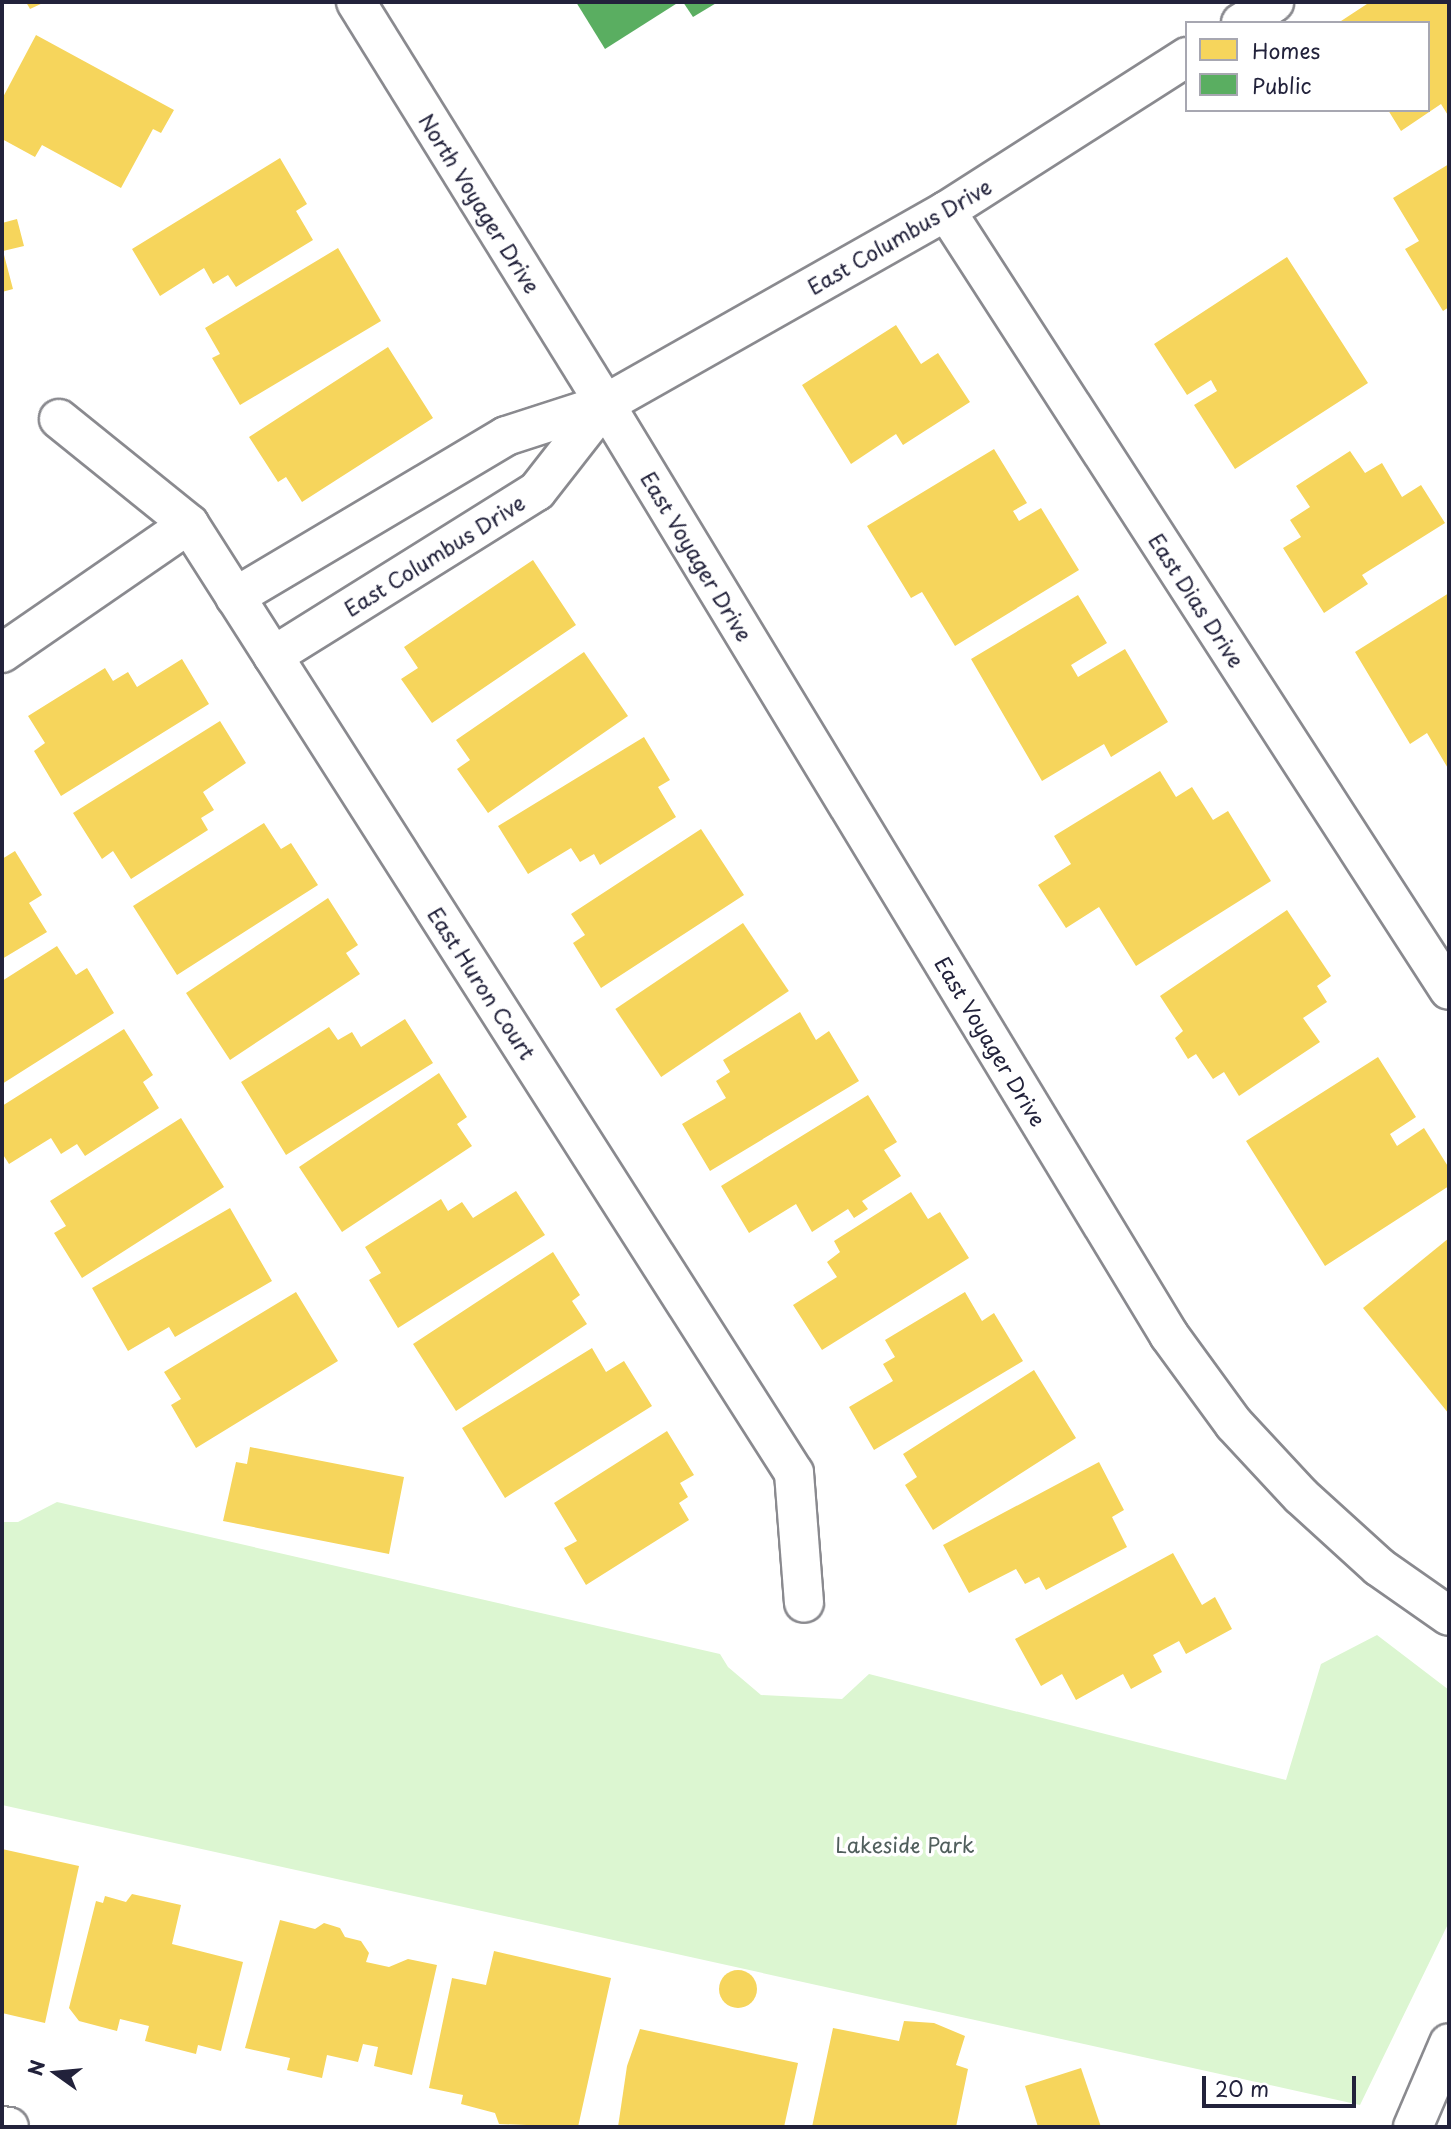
<!DOCTYPE html>
<html>
<head>
<meta charset="utf-8">
<style>
	body { margin:0 }
	#map { position:relative; width:1451px; height:2129px; overflow:hidden; background:#fff; font-family:"Playpen Sans",sans-serif }
	div>[style] { position:absolute }
	[style*='--x'] { left:calc(var(--x)*1px); top:calc(var(--y)*1px); width:calc(var(--w)*1px); rotate:calc(var(--a)*1deg) }
	.green>* { inset:0; background:#dcf6d1 }
	.homes>* { inset:0; background:#f6d55c; transform-origin:0 0 }
	.round { border-radius:50% }
	.public>* { inset:0; background:#5aae61 }
	.roads { filter:drop-shadow(2px 0 #8a8a8f) drop-shadow(-2px 0 #8a8a8f) drop-shadow(0 2px #8a8a8f) drop-shadow(0 -2px #8a8a8f) }
	.minor>* { height:38px; margin:-19px; padding:0 19px; transform-origin:19px; border-radius:19px; background:#fff }
	span { translate:-50% -50%; white-space:nowrap; text-align:center; line-height:1.15; -webkit-text-stroke:7px #fff; paint-order:stroke }
	.street-label { font-size:21px; color:#22223b }
	.park-label { font-size:21px; color:#515f5d }
	.frame { position:absolute; inset:0; border:4px solid #22223b; pointer-events:none }
	.legend { position:absolute; left:1185px; top:21px; width:245px; height:91px; box-sizing:border-box; background:#fff; border:2px solid #a7a7b1; margin:0; padding:9px 12px; list-style:none; font-size:21px; color:#22223b }
	.legend li { display:flex; align-items:center; gap:14px; height:35px }
	.legend b { width:35px; border:2px solid #a7a7b1 }
	.north { position:absolute; left:21px; top:2038px; width:70px; height:70px; -webkit-text-stroke:5px #fff; paint-order:stroke; rotate:285deg; font-size:19px; font-weight:700; line-height:28px; text-align:center; color:#22223b }
	.north::after { content:''; display:block; margin:auto; width:24px; height:32px; background:#22223b; clip-path:polygon(50% 0,100% 100%,50% 72%,0 100%) }
	.scale { position:absolute; left:1202px; top:2076px; width:154px; height:32px; box-sizing:border-box; border:4px solid #22223b; border-top:0; padding-left:9px; font-size:21px; line-height:24px; white-space:nowrap; color:#22223b; -webkit-text-stroke:5px #fff; paint-order:stroke }
</style>
</head>
<body>
<div id="map">
	<div class="green">
		<i style="clip-path:polygon(57px 1502px,720px 1654px,728px 1667px,761px 1695px,842px 1699px,869px 1674px,1286px 1780px,1321px 1664px,1377px 1635px,1449px 1690px,1449px 1922px,1360px 2105px,2px 1805px,2px 1522px,18px 1522px)"></i>
	</div>
	<div class="homes">
		<i style="clip-path:polygon(26px 2px,45px 2px,30px 9px)"></i>
		<i style="clip-path:polygon(1370px 2px,1449px 2px,1449px 117px,1441px 104px,1401px 131px,1388px 110px,1428px 110px,1428px 23px,1338px 23px)"></i>
		<i style="clip-path:polygon(36px 35px,174px 110px,161px 133px,153px 129px,121px 188px,42px 145px,35px 157px,2px 139px,2px 99px)"></i>
		<i style="clip-path:polygon(280px 158px,307px 204px,296px 211px,313px 240px,236px 287px,228px 275px,213px 284px,204px 268px,160px 296px,132px 249px)"></i>
		<i style="clip-path:polygon(1449px 164px,1449px 307px,1443px 311px,1405px 249px,1419px 241px,1393px 198px)"></i>
		<i style="clip-path:polygon(17px 219px,24px 246px,3px 251px,13px 289px,2px 292px,2px 223px)"></i>
		<i style="clip-path:polygon(338px 248px,381px 321px,240px 405px,212px 358px,220px 354px,205px 328px)"></i>
		<i style="clip-path:polygon(1287px 257px,1368px 383px,1235px 469px,1194px 405px,1217px 391px,1211px 380px,1187px 395px,1154px 344px)"></i>
		<i style="clip-path:polygon(896px 325px,921px 364px,938px 353px,970px 402px,903px 445px,896px 434px,851px 464px,802px 385px)"></i>
		<i style="clip-path:polygon(388px 347px,433px 418px,302px 502px,286px 477px,278px 482px,249px 437px)"></i>
		<i style="clip-path:polygon(994px 449px,1027px 503px,1013px 511px,1019px 521px,1041px 508px,1079px 570px,955px 646px,922px 592px,911px 598px,867px 526px)"></i>
		<i style="clip-path:polygon(1350px 451px,1365px 473px,1382px 463px,1402px 497px,1421px 485px,1445px 523px,1362px 575px,1368px 584px,1324px 613px,1283px 548px,1301px 537px,1290px 520px,1310px 507px,1296px 486px)"></i>
		<i style="clip-path:polygon(533px 560px,576px 625px,432px 723px,401px 679px,418px 668px,404px 647px)"></i>
		<i style="clip-path:polygon(1449px 593px,1449px 770px,1427px 733px,1410px 744px,1355px 652px)"></i>
		<i style="clip-path:polygon(1078px 595px,1107px 643px,1071px 665px,1078px 677px,1125px 649px,1168px 722px,1111px 757px,1104px 744px,1042px 781px,971px 659px)"></i>
		<i style="clip-path:polygon(584px 652px,628px 716px,488px 813px,457px 769px,470px 760px,456px 740px)"></i>
		<i style="clip-path:polygon(182px 659px,209px 704px,61px 796px,34px 751px,45px 743px,28px 716px,105px 668px,113px 681px,128px 672px,137px 687px)"></i>
		<i style="clip-path:polygon(220px 721px,246px 763px,203px 792px,214px 810px,201px 818px,208px 830px,131px 879px,113px 851px,102px 859px,73px 813px)"></i>
		<i style="clip-path:polygon(644px 737px,670px 780px,658px 787px,676px 817px,600px 865px,594px 854px,580px 862px,571px 848px,528px 874px,498px 826px)"></i>
		<i style="clip-path:polygon(1160px 771px,1176px 797px,1192px 787px,1213px 820px,1228px 811px,1271px 881px,1136px 966px,1099px 907px,1066px 928px,1038px 885px,1071px 864px,1054px 836px)"></i>
		<i style="clip-path:polygon(264px 823px,281px 849px,291px 843px,318px 885px,177px 975px,133px 906px)"></i>
		<i style="clip-path:polygon(701px 829px,744px 895px,601px 988px,573px 943px,585px 935px,571px 914px)"></i>
		<i style="clip-path:polygon(15px 851px,42px 895px,29px 903px,47px 932px,2px 959px,2px 859px)"></i>
		<i style="clip-path:polygon(328px 898px,358px 945px,346px 953px,360px 974px,230px 1060px,186px 993px)"></i>
		<i style="clip-path:polygon(1287px 910px,1331px 976px,1317px 986px,1327px 1002px,1303px 1018px,1320px 1042px,1239px 1096px,1224px 1072px,1213px 1079px,1196px 1054px,1188px 1059px,1175px 1038px,1183px 1031px,1160px 996px)"></i>
		<i style="left:743px;top:923px;width:82px;height:154px;rotate:56deg"></i>
		<i style="clip-path:polygon(57px 946px,76px 975px,87px 968px,114px 1013px,2px 1084px,2px 981px)"></i>
		<i style="clip-path:polygon(800px 1012px,816px 1040px,829px 1031px,859px 1081px,710px 1171px,682px 1124px,726px 1098px,716px 1081px,730px 1072px,723px 1060px)"></i>
		<i style="clip-path:polygon(405px 1019px,433px 1063px,286px 1155px,241px 1082px,329px 1027px,338px 1040px,352px 1032px,361px 1047px)"></i>
		<i style="clip-path:polygon(124px 1029px,153px 1075px,143px 1082px,159px 1108px,85px 1156px,77px 1144px,61px 1154px,51px 1138px,9px 1164px,2px 1153px,2px 1106px)"></i>
		<i style="clip-path:polygon(1378px 1057px,1416px 1117px,1390px 1134px,1397px 1146px,1424px 1128px,1449px 1168px,1449px 1186px,1325px 1266px,1246px 1141px)"></i>
		<i style="clip-path:polygon(439px 1073px,467px 1117px,457px 1124px,472px 1146px,342px 1232px,299px 1167px)"></i>
		<i style="clip-path:polygon(868px 1095px,897px 1142px,884px 1150px,901px 1176px,862px 1201px,868px 1209px,854px 1218px,848px 1209px,812px 1232px,796px 1204px,749px 1233px,721px 1186px)"></i>
		<i style="clip-path:polygon(181px 1118px,224px 1187px,82px 1278px,54px 1233px,66px 1226px,50px 1201px)"></i>
		<i style="clip-path:polygon(516px 1191px,545px 1235px,398px 1328px,369px 1280px,381px 1273px,365px 1247px,441px 1199px,448px 1211px,462px 1202px,473px 1218px)"></i>
		<i style="clip-path:polygon(911px 1192px,928px 1219px,940px 1212px,969px 1258px,822px 1350px,793px 1305px,837px 1277px,827px 1262px,840px 1252px,834px 1241px)"></i>
		<i style="clip-path:polygon(230px 1208px,272px 1281px,175px 1337px,169px 1327px,128px 1351px,92px 1288px)"></i>
		<i style="clip-path:polygon(1449px 1238px,1449px 1414px,1363px 1308px)"></i>
		<i style="clip-path:polygon(553px 1252px,580px 1295px,572px 1301px,587px 1324px,456px 1411px,413px 1344px)"></i>
		<i style="clip-path:polygon(296px 1292px,338px 1361px,196px 1448px,171px 1405px,181px 1399px,164px 1372px)"></i>
		<i style="clip-path:polygon(965px 1292px,982px 1321px,994px 1313px,1023px 1361px,874px 1450px,849px 1407px,893px 1381px,883px 1364px,895px 1357px,885px 1340px)"></i>
		<i style="clip-path:polygon(592px 1348px,606px 1372px,624px 1361px,652px 1406px,505px 1498px,462px 1428px)"></i>
		<i style="clip-path:polygon(1034px 1370px,1076px 1438px,933px 1530px,905px 1485px,917px 1477px,903px 1454px)"></i>
		<i style="clip-path:polygon(667px 1431px,694px 1475px,680px 1483px,688px 1497px,679px 1503px,689px 1520px,586px 1585px,564px 1548px,577px 1541px,554px 1503px)"></i>
		<i style="clip-path:polygon(250px 1447px,404px 1477px,389px 1554px,223px 1521px,236px 1462px,247px 1464px)"></i>
		<i style="clip-path:polygon(1099px 1462px,1124px 1510px,1112px 1517px,1127px 1547px,1046px 1590px,1039px 1577px,1025px 1584px,1016px 1569px,969px 1593px,943px 1545px)"></i>
		<i style="clip-path:polygon(1173px 1553px,1202px 1605px,1215px 1597px,1232px 1629px,1186px 1654px,1179px 1641px,1153px 1655px,1162px 1672px,1131px 1689px,1123px 1674px,1076px 1700px,1062px 1674px,1041px 1686px,1015px 1639px)"></i>
		<i style="clip-path:polygon(2px 1849px,79px 1866px,45px 2023px,2px 2013px)"></i>
		<i style="clip-path:polygon(132px 1894px,181px 1905px,172px 1944px,243px 1962px,221px 2051px,198px 2045px,196px 2054px,145px 2041px,149px 2026px,120px 2019px,117px 2031px,79px 2021px,69px 2008px,96px 1901px,103px 1903px,105px 1896px,126px 1902px)"></i>
		<i style="clip-path:polygon(280px 1920px,315px 1929px,324px 1923px,340px 1928px,345px 1937px,361px 1941px,369px 1953px,366px 1962px,389px 1967px,408px 1959px,437px 1965px,412px 2075px,374px 2066px,378px 2047px,363px 2044px,358px 2062px,327px 2055px,322px 2078px,287px 2070px,290px 2058px,245px 2048px)"></i>
		<i style="clip-path:polygon(494px 1951px,611px 1978px,578px 2127px,499px 2124px,495px 2113px,461px 2104px,463px 2095px,429px 2088px,452px 1978px,486px 1985px)"></i>
		<i class="round" style="left:719px;top:1970px;width:38px;height:38px"></i>
		<i style="clip-path:polygon(904px 2021px,934px 2023px,965px 2036px,956px 2065px,968px 2069px,956px 2127px,812px 2127px,833px 2028px,899px 2041px)"></i>
		<i style="clip-path:polygon(640px 2029px,798px 2063px,784px 2127px,618px 2127px,627px 2066px)"></i>
		<i style="clip-path:polygon(1081px 2068px,1101px 2127px,1038px 2127px,1025px 2086px)"></i>
	</div>
	<div class="public">
		<i style="clip-path:polygon(576px 2px,679px 2px,605px 49px)"></i>
		<i style="clip-path:polygon(683px 2px,718px 2px,693px 17px)"></i>
	</div>
	<div class="roads">
		<div class="minor">
			<i style="--x:356;--y:2;--w:473;--a:58.2"></i>
			<i style="--x:605;--y:404;--w:1089;--a:58.79"></i>
			<i style="--x:1169;--y:1335;--w:110;--a:53.9"></i>
			<i style="--x:1234;--y:1424;--w:98;--a:47.1"></i>
			<i style="--x:1301;--y:1496;--w:105;--a:42.3"></i>
			<i style="--x:1379;--y:1567;--w:85;--a:35"></i>
			<i style="--x:1241;--y:23;--w:39;--a:-32"></i>
			<i style="--x:946;--y:211;--w:927;--a:57.15"></i>
			<i style="--x:59;--y:419;--w:167;--a:38.9"></i>
			<i style="--x:189;--y:524;--w:1125;--a:57.48"></i>
			<i style="--x:794;--y:1473;--w:130;--a:85.6"></i>
			<i style="--x:235;--y:597;--w:315;--a:-30.7"></i>
			<i style="--x:506;--y:436;--w:104;--a:-17.9"></i>
			<i style="--x:605;--y:404;--w:392;--a:-29.5"></i>
			<i style="--x:946;--y:211;--w:286;--a:-32.6"></i>
			<i style="--x:2;--y:653;--w:227;--a:-34.6"></i>
			<i style="--x:273;--y:656;--w:311;--a:-32"></i>
			<i style="--x:537;--y:491;--w:110;--a:-52"></i>
			<i style="--x:2;--y:2126;--w:7;--a:8"></i>
			<i style="--x:1413;--y:2127;--w:91;--a:-66.8"></i>
		</div>
	</div>
	<div class="street-label">
		<span style="left:480px;top:203px;rotate:58deg">North Voyager Drive</span>
		<span style="left:899px;top:236px;rotate:-30deg">East Columbus Drive</span>
		<span style="left:434px;top:555px;rotate:-32deg">East Columbus Drive</span>
		<span style="left:697px;top:556px;rotate:59deg">East Voyager Drive</span>
		<span style="left:1197px;top:600px;rotate:57deg">East Dias Drive</span>
		<span style="left:482px;top:983px;rotate:57deg">East Huron Court</span>
		<span style="left:991px;top:1041px;rotate:59deg">East Voyager Drive</span>
	</div>
	<div class="park-label">
		<span style="left:905px;top:1844px">Lakeside Park</span>
	</div>
	<div class="frame"></div>
	<ul class="legend">
	<li><b style="height:19px;background:#f6d55c"></b>Homes</li>
	<li><b style="height:19px;background:#5aae61"></b>Public</li>
	</ul>
	<div class="north">N</div>
	<div class="scale">20 m</div>
</div>
</body>
</html>
